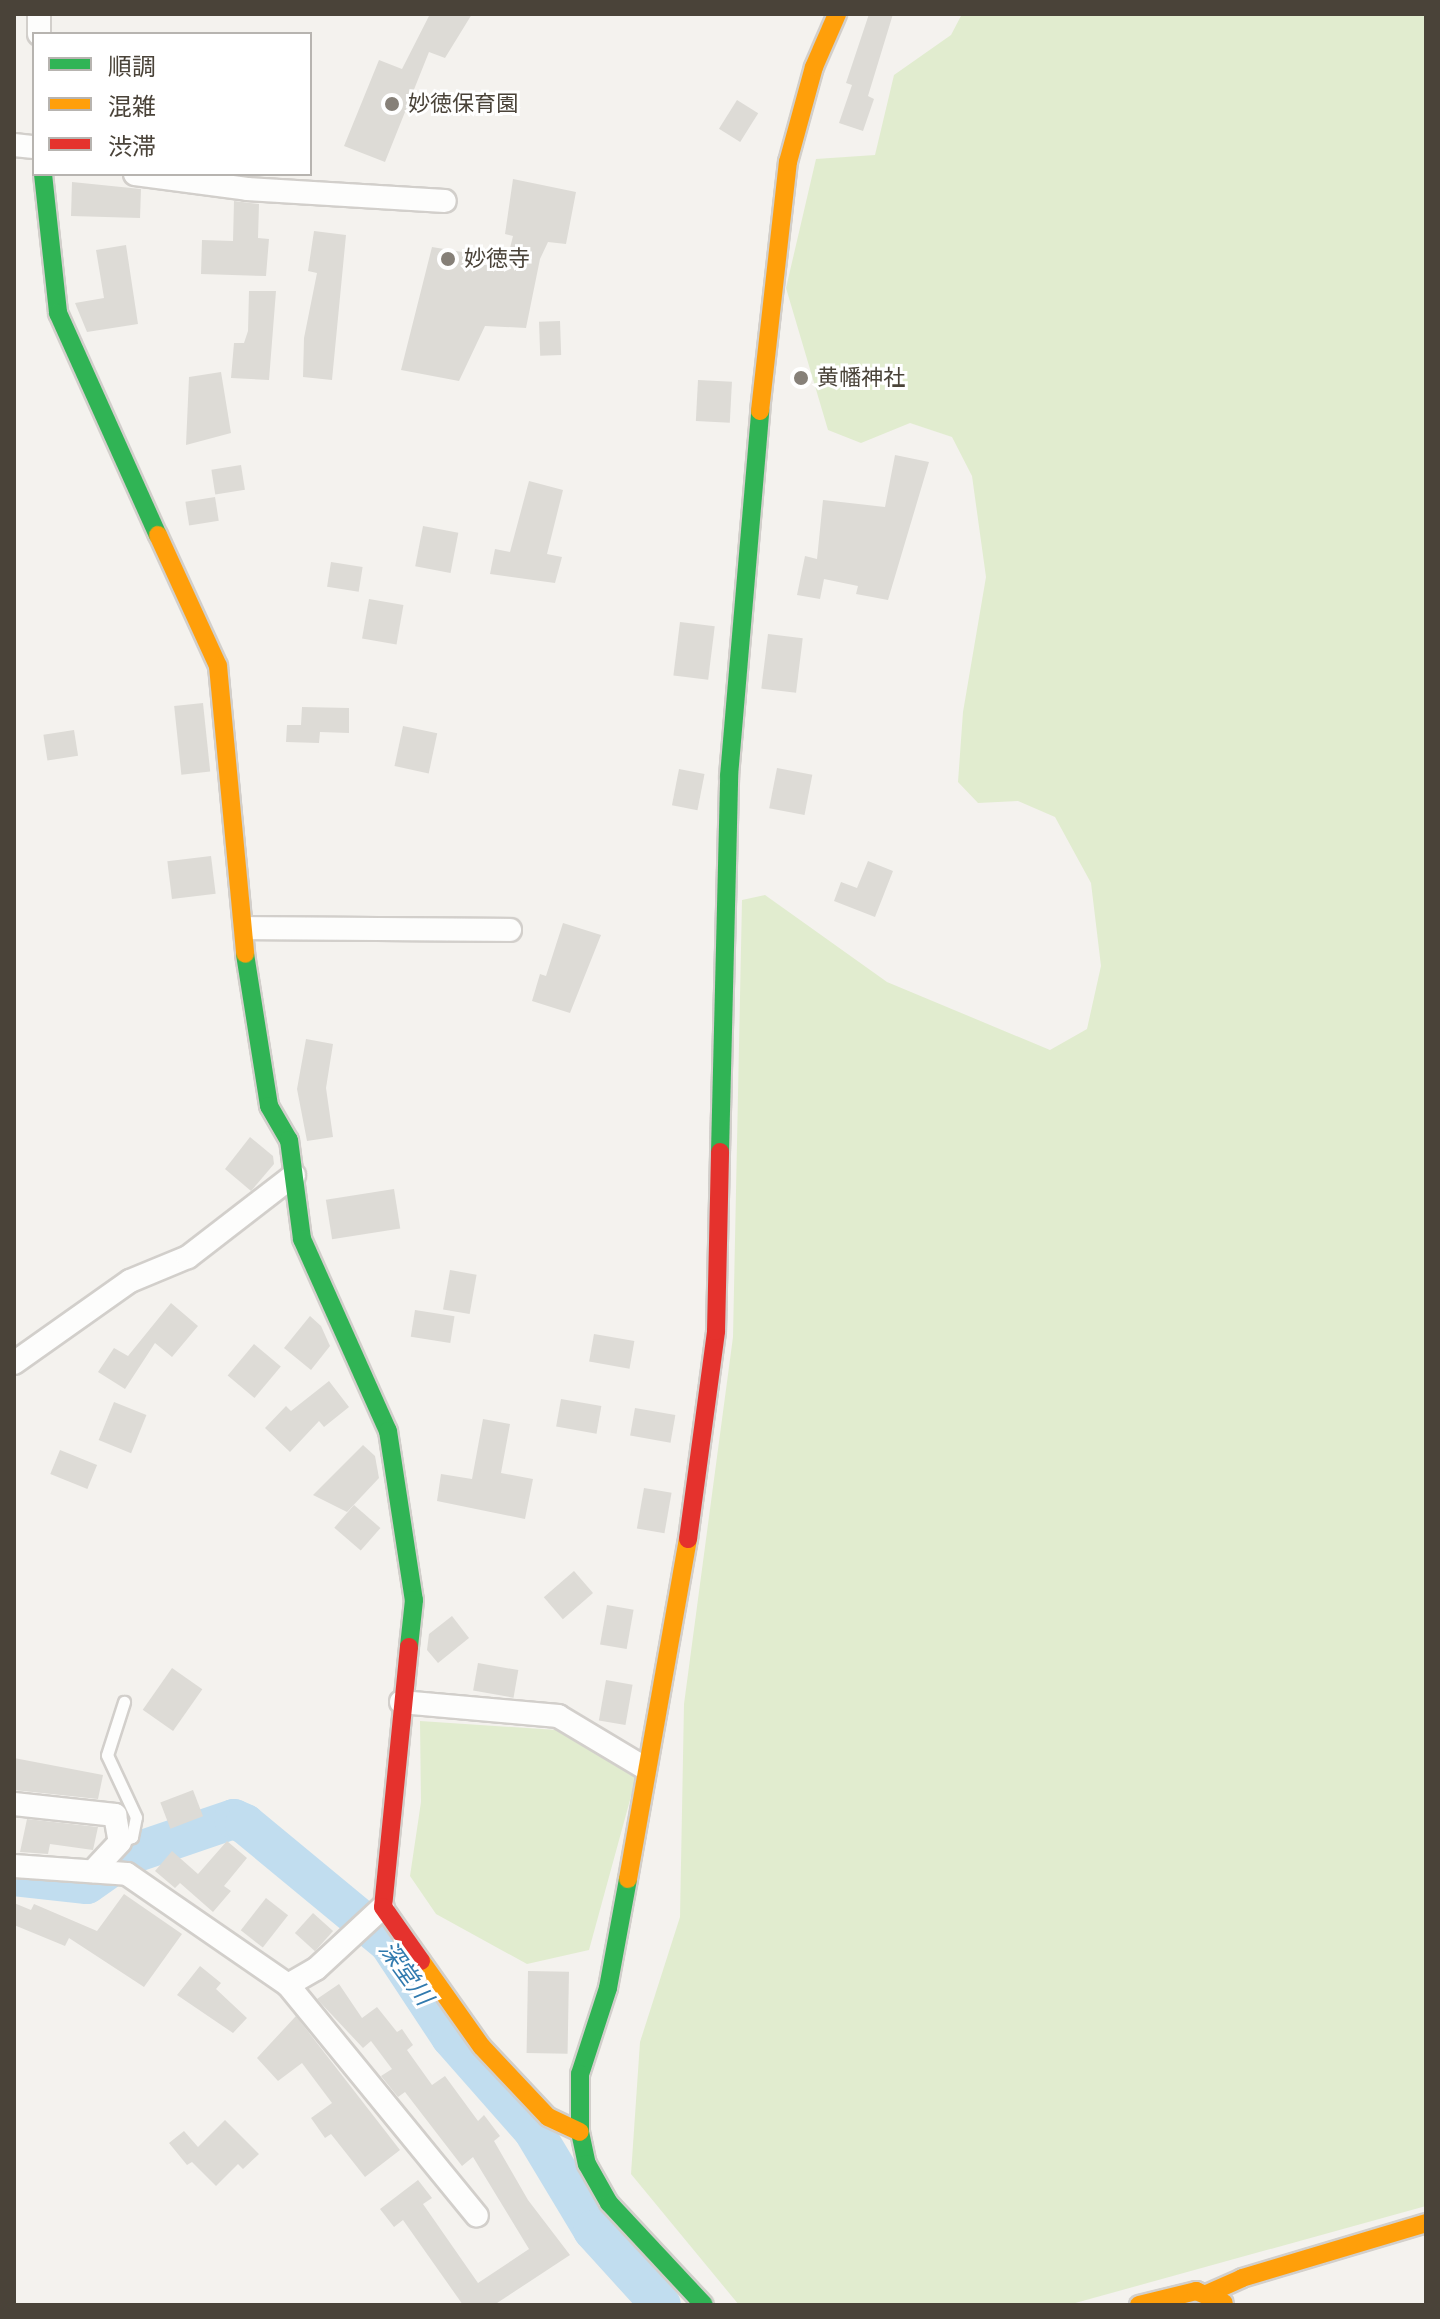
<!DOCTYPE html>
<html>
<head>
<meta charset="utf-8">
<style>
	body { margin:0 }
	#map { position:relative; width:1440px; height:2319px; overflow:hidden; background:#f4f2ee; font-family:Mulish,"Noto Sans JP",sans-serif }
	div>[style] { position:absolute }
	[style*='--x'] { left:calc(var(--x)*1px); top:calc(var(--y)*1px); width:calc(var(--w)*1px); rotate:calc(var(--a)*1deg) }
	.green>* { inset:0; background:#e1eccf }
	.river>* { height:40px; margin:-20px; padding:0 20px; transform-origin:20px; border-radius:20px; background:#c1ddef }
	.building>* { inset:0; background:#dddbd6; transform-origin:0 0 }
	.roads { filter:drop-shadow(2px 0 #d2cfcb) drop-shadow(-2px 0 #d2cfcb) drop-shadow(0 2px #d2cfcb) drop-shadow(0 -2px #d2cfcb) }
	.lane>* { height:11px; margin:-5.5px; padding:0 5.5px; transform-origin:5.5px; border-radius:5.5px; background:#fdfdfc }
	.street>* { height:22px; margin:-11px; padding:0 11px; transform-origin:11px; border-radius:11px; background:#fdfdfc }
	.fast>* { height:18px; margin:-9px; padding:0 9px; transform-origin:9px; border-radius:9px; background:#30b455 }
	.slow>* { height:18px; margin:-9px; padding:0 9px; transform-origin:9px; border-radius:9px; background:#ff9f0a }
	.jam>* { height:18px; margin:-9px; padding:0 9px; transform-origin:9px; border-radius:9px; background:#e5322d }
	.dots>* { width:22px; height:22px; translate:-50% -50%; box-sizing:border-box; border:4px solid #fff; border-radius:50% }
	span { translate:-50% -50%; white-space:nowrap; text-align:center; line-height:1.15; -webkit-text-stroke:6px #fff; paint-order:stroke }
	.poi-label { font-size:22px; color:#4a4339 }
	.left { translate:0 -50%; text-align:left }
	.water-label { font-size:24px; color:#317aae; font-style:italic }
	.frame { position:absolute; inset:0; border:16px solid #4a4339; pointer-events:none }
	.legend { position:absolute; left:32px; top:32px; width:280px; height:144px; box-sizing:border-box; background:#fff; border:2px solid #b7b4b0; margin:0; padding:10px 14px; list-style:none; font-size:24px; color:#4a4339 }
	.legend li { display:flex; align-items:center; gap:16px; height:40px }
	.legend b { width:40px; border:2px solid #b7b4b0 }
</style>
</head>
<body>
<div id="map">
	<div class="green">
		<i style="clip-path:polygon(962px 14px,1426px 14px,1426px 2206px,1068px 2305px,739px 2305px,631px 2174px,640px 2042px,680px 1917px,684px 1704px,733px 1337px,742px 900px,765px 895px,887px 982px,1050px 1050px,1087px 1029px,1101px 966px,1091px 883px,1055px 817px,1018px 801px,978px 803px,958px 782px,963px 712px,986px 577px,972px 476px,952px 437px,910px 423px,861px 443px,828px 430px,786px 288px,816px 159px,875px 155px,894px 75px,951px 35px)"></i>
		<i style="clip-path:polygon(420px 1721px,557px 1730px,636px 1778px,589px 1950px,527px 1964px,436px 1914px,410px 1876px,421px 1802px)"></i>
	</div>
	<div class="river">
		<i style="--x:14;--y:1876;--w:73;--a:6.3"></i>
		<i style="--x:87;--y:1884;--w:50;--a:-35.3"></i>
		<i style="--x:128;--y:1855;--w:112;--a:-18.8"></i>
		<i style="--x:234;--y:1819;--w:12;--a:24"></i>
		<i style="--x:245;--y:1824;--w:187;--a:39.6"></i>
		<i style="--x:389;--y:1943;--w:113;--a:56.6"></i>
		<i style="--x:451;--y:2037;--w:124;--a:48.6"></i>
		<i style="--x:533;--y:2130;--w:117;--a:59"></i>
		<i style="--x:593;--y:2230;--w:101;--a:47.8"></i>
	</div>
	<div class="building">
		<i style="clip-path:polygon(430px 14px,472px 14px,445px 58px,429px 52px,385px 162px,344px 146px,379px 60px,402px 69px)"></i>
		<i style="clip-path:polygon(869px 14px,893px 14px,868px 96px,874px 99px,863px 131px,839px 123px,852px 85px,846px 83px)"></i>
		<i style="left:737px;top:100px;width:25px;height:34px;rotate:32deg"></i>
		<i style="clip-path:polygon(513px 179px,576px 192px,566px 244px,548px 242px,540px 259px,526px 328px,485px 326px,459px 381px,401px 370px,432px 247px,468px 253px,466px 262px,505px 268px,513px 236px,505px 234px)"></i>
		<i style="clip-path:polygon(72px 182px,141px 189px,140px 218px,71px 216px)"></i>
		<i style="clip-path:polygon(234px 201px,259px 204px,258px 238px,269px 239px,266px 276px,201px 274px,202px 240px,233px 241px)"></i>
		<i style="clip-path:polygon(314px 231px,346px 235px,332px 380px,303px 377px,304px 338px,317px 273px,308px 271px)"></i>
		<i style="clip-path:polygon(126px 245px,138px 324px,87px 332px,75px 303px,104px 298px,96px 250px)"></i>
		<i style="clip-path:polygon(249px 291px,276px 291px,269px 380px,231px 378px,234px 343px,244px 343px,248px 331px)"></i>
		<i style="left:560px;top:321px;width:34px;height:21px;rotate:88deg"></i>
		<i style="clip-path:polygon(221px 372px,231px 433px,186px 445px,189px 377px)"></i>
		<i style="left:698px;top:380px;width:34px;height:41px;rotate:3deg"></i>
		<i style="clip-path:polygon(895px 455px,929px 462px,888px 600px,856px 594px,858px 586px,824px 579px,820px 599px,797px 595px,805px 556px,817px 559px,823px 500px,885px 507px)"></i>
		<i style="left:241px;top:465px;width:25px;height:30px;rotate:81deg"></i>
		<i style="clip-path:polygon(529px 481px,563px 490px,547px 554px,562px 557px,555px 583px,490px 574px,495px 549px,510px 552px)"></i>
		<i style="left:215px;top:497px;width:24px;height:30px;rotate:81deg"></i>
		<i style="left:423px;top:526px;width:36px;height:41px;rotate:11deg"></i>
		<i style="left:331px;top:562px;width:32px;height:25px;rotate:9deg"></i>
		<i style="left:369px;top:599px;width:35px;height:40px;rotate:10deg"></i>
		<i style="left:680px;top:622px;width:35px;height:54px;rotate:7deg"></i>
		<i style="left:768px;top:634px;width:35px;height:55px;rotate:7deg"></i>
		<i style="left:203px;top:703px;width:69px;height:29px;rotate:84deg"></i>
		<i style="clip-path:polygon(302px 707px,349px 708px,349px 733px,320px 732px,319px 743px,286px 742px,287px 725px,301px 725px)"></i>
		<i style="left:403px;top:726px;width:35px;height:41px;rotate:12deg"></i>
		<i style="left:74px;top:730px;width:26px;height:31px;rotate:81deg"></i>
		<i style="left:777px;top:768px;width:36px;height:41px;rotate:11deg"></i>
		<i style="left:679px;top:769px;width:26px;height:37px;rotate:11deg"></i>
		<i style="left:211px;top:856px;width:38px;height:44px;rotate:83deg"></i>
		<i style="clip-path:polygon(868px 861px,893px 871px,875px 917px,834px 901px,841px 882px,857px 888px)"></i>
		<i style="clip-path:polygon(563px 923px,601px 935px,570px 1013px,532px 1001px,540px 974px,546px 976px)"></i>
		<i style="clip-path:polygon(306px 1039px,333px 1044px,326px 1088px,333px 1137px,307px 1141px,297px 1089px)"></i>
		<i style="clip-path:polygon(250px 1137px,273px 1156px,274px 1164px,251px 1191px,225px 1169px)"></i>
		<i style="left:394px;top:1189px;width:40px;height:69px;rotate:81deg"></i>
		<i style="left:450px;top:1270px;width:27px;height:40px;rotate:10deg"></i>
		<i style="clip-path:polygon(171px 1303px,198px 1326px,172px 1357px,155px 1343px,125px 1389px,98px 1372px,114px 1348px,128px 1356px)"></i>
		<i style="left:415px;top:1310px;width:40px;height:27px;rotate:9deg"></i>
		<i style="clip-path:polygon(310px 1316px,321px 1326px,330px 1346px,311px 1370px,284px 1348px)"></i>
		<i style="left:594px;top:1334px;width:41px;height:28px;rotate:10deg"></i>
		<i style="left:254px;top:1344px;width:35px;height:41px;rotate:40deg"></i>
		<i style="clip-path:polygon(329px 1381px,349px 1407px,324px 1427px,319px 1421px,290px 1452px,265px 1428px,286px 1406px,291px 1411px)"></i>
		<i style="left:561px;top:1399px;width:41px;height:28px;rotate:10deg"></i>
		<i style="left:114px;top:1402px;width:35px;height:41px;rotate:22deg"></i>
		<i style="left:635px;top:1408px;width:41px;height:28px;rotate:10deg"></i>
		<i style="clip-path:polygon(483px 1419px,510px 1424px,501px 1473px,533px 1479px,525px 1519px,437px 1501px,441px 1474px,472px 1479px)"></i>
		<i style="clip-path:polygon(363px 1445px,375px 1456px,379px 1478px,347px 1512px,313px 1495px)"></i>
		<i style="left:60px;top:1450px;width:40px;height:26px;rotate:22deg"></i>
		<i style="left:644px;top:1488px;width:28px;height:41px;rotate:10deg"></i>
		<i style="left:354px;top:1505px;width:35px;height:30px;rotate:41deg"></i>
		<i style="left:574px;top:1571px;width:29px;height:40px;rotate:49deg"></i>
		<i style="left:607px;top:1605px;width:27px;height:40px;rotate:10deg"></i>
		<i style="clip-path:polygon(452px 1616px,469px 1638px,438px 1663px,427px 1650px,429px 1634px)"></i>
		<i style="left:478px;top:1663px;width:41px;height:28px;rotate:10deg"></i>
		<i style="left:172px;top:1668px;width:37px;height:51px;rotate:35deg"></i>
		<i style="left:606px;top:1680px;width:27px;height:41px;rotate:10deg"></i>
		<i style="clip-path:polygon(14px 1758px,103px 1775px,98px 1799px,14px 1790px)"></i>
		<i style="left:193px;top:1790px;width:28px;height:35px;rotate:69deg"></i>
		<i style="clip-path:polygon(27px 1819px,98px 1827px,93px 1850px,50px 1844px,48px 1854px,20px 1852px)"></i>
		<i style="clip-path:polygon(227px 1841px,247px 1858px,224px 1886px,231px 1891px,213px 1912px,180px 1883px,175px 1888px,155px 1871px,172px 1851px,198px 1874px)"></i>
		<i style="clip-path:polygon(124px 1894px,182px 1934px,144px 1987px,69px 1938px,65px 1946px,14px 1925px,14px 1903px,31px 1910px,34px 1904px,97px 1931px)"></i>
		<i style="left:266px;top:1898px;width:28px;height:41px;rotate:38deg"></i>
		<i style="left:313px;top:1913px;width:27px;height:27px;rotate:42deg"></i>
		<i style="clip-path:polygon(200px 1966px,221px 1983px,216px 1989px,247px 2018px,233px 2033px,177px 1995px)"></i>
		<i style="left:528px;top:1971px;width:41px;height:82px;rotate:1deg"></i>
		<i style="clip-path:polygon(339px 1984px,362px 2018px,377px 2007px,397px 2032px,402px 2029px,413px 2045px,407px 2050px,432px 2085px,445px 2076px,478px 2121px,484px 2115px,500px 2136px,494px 2141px,528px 2200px,570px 2255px,494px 2305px,463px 2305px,403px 2220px,394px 2227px,380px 2209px,418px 2180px,432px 2198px,423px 2204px,478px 2283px,529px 2249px,473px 2157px,462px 2166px,405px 2092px,398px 2097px,381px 2076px,392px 2069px,371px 2041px,363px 2048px,317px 1999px)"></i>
		<i style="clip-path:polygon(296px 2016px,400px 2150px,365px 2177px,331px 2134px,325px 2138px,311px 2118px,332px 2103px,302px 2063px,278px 2081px,257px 2058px)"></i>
		<i style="clip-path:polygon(225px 2120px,259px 2154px,243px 2169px,238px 2164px,216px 2186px,192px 2162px,187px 2165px,169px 2143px,184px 2131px,198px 2147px)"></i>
	</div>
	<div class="roads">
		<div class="lane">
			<i style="--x:120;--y:1842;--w:13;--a:-23"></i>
			<i style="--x:132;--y:1837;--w:20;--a:-79"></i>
			<i style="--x:136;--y:1817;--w:68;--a:-115.1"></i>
			<i style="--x:107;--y:1755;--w:56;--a:-72.2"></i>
		</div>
		<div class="street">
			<i style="--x:39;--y:34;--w:20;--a:-90"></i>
			<i style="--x:14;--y:145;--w:20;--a:6"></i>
			<i style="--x:135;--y:174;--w:113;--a:7.6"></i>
			<i style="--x:247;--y:189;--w:198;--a:3.5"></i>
			<i style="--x:245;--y:928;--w:265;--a:0.4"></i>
			<i style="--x:14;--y:1363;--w:142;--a:-35.3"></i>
			<i style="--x:130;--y:1281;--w:63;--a:-22.5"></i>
			<i style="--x:188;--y:1257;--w:134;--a:-37.7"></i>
			<i style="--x:401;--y:1702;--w:158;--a:5.1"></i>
			<i style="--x:558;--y:1716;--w:101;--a:30.9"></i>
			<i style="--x:14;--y:1804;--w:102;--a:6.2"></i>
			<i style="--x:115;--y:1815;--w:27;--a:80"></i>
			<i style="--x:120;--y:1842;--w:40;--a:133"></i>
			<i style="--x:14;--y:1866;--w:113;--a:4"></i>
			<i style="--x:127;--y:1874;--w:196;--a:34.6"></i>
			<i style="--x:288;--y:1985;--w:32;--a:-30"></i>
			<i style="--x:316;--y:1969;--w:91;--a:-42.8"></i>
			<i style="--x:288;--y:1985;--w:298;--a:50.7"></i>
		</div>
		<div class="fast">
			<i style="--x:43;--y:174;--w:140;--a:83.8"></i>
			<i style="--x:58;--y:313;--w:243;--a:65.8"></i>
			<i style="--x:245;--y:954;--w:154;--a:81"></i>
			<i style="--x:269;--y:1106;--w:39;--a:60"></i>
			<i style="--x:289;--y:1140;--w:100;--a:82.5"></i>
			<i style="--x:302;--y:1239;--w:210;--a:65.9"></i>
			<i style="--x:388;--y:1431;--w:171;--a:81.3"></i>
			<i style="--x:414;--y:1600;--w:47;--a:96.1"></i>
			<i style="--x:720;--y:1152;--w:376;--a:-88.6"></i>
			<i style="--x:729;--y:776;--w:366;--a:-85.1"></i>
			<i style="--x:628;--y:1879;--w:111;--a:100.4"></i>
			<i style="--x:608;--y:1988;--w:90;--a:108"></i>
			<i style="--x:580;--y:2074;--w:58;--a:90"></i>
			<i style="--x:580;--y:2132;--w:33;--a:78"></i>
			<i style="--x:587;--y:2164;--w:45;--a:60.6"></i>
			<i style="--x:609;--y:2203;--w:139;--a:47"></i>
		</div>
		<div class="slow">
			<i style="--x:760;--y:411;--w:251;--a:-83.6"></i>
			<i style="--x:788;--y:162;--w:98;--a:-74.7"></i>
			<i style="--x:814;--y:67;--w:58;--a:-66.5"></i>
			<i style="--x:158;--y:535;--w:144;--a:65.4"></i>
			<i style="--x:218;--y:666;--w:289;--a:84.6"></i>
			<i style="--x:628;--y:1879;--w:345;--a:-80"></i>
			<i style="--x:421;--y:1961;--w:105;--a:54.7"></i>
			<i style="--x:482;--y:2047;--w:96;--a:46.7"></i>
			<i style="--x:548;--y:2117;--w:35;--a:25"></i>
			<i style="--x:1209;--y:2293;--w:36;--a:-24"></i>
			<i style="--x:1242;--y:2278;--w:192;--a:-16.6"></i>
			<i style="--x:1139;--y:2305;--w:59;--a:-13.8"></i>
			<i style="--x:1196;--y:2291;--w:30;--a:23"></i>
		</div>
		<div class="jam">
			<i style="--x:688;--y:1539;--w:210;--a:-82.3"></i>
			<i style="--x:716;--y:1331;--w:179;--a:-88.7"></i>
			<i style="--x:409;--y:1647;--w:261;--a:95.7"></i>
			<i style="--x:383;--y:1907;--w:66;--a:54.9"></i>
		</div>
	</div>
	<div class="dots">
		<i style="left:392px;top:104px;background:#868078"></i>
		<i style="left:448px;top:259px;background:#868078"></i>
		<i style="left:801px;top:378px;background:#868078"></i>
	</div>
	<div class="poi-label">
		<span class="left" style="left:408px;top:104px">妙徳保育園</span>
		<span class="left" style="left:464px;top:259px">妙徳寺</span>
		<span class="left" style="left:817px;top:378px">黄幡神社</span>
	</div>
	<div class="water-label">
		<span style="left:406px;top:1973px;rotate:54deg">深堂川</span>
	</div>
	<div class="frame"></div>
	<ul class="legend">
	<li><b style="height:10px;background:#30b455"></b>順調</li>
	<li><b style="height:10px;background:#ff9f0a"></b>混雑</li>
	<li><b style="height:10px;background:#e5322d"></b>渋滞</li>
	</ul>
</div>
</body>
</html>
